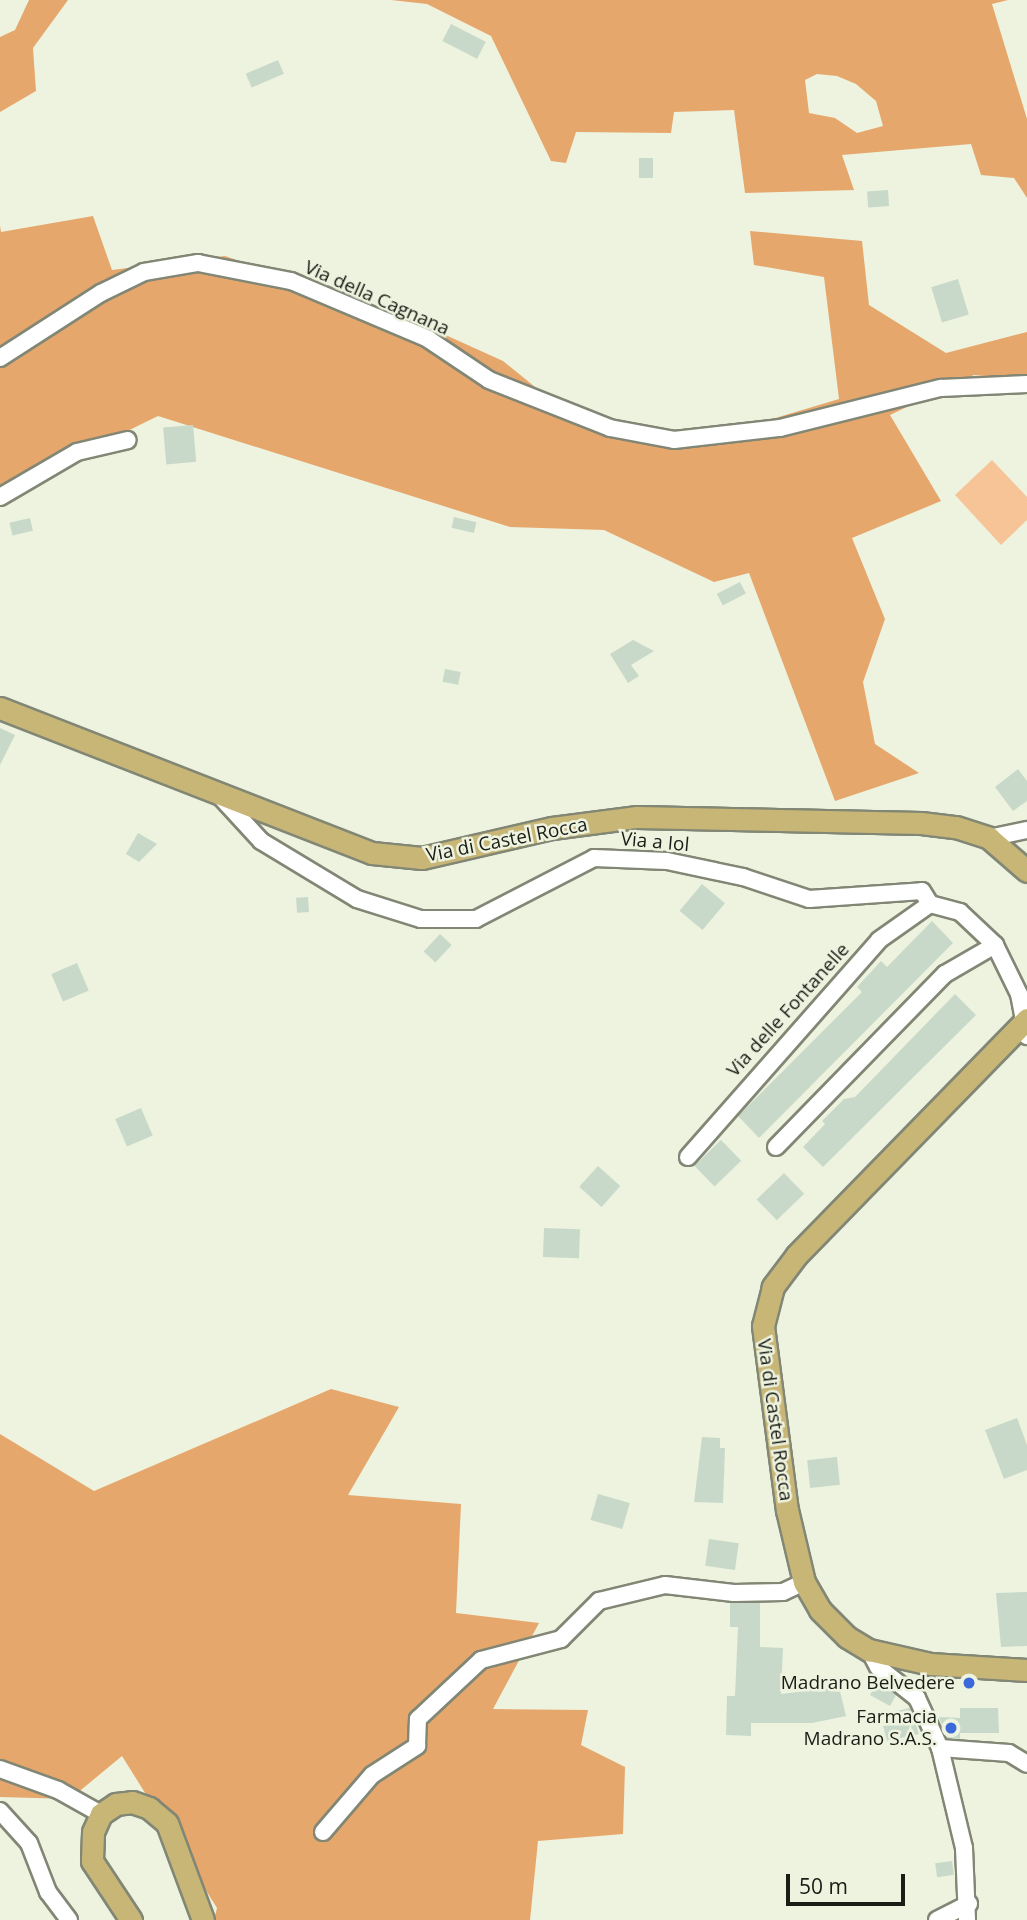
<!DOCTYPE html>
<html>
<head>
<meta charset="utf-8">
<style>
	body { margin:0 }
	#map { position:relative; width:1027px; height:1920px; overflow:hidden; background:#edf3df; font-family:"Open Sans",sans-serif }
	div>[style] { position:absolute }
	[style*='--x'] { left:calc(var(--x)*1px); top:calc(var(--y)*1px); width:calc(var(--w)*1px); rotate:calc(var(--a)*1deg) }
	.green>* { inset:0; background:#f7c498 }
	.forest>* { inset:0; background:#e6a76d }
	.building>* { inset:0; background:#c8d9ca; transform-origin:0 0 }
	.roads { filter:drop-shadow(2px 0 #828775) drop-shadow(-2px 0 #828775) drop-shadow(0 2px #828775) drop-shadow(0 -2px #828775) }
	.minor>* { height:16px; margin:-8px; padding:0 8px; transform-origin:8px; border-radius:8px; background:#fff }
	.major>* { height:21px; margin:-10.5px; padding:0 10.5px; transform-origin:10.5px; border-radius:10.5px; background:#c8b677 }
	.dots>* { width:19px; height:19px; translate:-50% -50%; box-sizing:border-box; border:4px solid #edf3df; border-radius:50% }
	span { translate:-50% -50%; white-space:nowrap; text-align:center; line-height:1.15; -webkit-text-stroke:5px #edf3df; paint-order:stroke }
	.street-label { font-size:19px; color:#1a1c15 }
	.poi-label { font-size:19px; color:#1a1c15 }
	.right { translate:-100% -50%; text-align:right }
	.scale { position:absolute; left:786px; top:1874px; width:119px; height:32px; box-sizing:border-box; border:4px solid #1a1c15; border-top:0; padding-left:9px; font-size:21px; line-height:24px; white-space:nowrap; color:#1a1c15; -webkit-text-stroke:5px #edf3df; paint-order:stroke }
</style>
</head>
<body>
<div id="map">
	<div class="green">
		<i style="clip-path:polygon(992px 460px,1027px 497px,1027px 520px,1001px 545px,955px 495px)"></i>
	</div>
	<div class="forest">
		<i style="clip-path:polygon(29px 0,68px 0,33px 48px,36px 91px,0 112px,0 37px,15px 30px)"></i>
		<i style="clip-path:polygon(evenodd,391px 0,1008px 0,992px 4px,1027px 119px,1027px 198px,1014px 178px,981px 175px,971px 144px,842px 155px,854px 190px,745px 193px,734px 110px,674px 112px,671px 133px,576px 132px,566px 163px,551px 161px,491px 36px,427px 4px,391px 0,817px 74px,837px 76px,856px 84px,876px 101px,883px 126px,857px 133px,835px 118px,809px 113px,805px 80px,817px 74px)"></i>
		<i style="clip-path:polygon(93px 216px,112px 270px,225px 256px,408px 318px,503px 361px,582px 425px,685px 445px,839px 399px,824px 277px,754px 265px,750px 231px,862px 241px,869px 305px,946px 353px,1027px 332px,1027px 381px,974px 375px,890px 415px,941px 501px,852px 538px,885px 619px,863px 682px,875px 744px,919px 773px,835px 801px,749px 573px,714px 582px,604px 530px,510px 527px,158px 416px,19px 484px,0 500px,0 226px,1px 232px)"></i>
		<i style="clip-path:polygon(331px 1389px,399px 1407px,348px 1495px,461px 1504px,456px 1613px,539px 1623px,493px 1709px,588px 1710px,581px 1745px,625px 1767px,623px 1834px,538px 1841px,530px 1920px,214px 1920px,217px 1908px,122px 1756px,70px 1799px,0 1797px,0 1434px,94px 1491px)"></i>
	</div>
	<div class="building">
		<i style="left:451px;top:24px;width:39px;height:19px;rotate:27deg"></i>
		<i style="left:278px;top:60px;width:15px;height:35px;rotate:67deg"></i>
		<i style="left:639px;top:158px;width:14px;height:20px"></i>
		<i style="left:888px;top:190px;width:16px;height:21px;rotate:86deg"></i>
		<i style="left:958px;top:279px;width:37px;height:28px;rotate:73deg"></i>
		<i style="left:193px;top:425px;width:37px;height:30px;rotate:85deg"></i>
		<i style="left:454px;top:517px;width:23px;height:11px;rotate:13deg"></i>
		<i style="left:30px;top:518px;width:13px;height:21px;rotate:77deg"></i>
		<i style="left:740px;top:582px;width:13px;height:26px;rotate:63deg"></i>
		<i style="clip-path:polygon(633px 640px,654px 651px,631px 665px,639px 676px,628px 683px,610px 654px)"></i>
		<i style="left:445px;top:669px;width:16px;height:13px;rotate:11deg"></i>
		<i style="clip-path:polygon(0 728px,15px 735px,0 765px)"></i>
		<i style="clip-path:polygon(1018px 769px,1027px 781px,1027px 801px,1013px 811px,995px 787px)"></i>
		<i style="clip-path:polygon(138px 833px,157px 844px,139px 862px,126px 854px)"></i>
		<i style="left:702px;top:884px;width:30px;height:35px;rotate:40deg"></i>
		<i style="left:308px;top:897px;width:15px;height:12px;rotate:86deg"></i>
		<i style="clip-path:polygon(932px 921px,953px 943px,759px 1138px,738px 1116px,862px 992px,857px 987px,881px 961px,887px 967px)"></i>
		<i style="left:440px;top:934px;width:16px;height:24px;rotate:43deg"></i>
		<i style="left:77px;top:963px;width:30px;height:28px;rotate:67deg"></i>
		<i style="clip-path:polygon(955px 994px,976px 1015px,823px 1167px,803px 1147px,825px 1124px,822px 1121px,844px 1099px,855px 1097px)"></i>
		<i style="left:141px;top:1108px;width:30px;height:28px;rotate:67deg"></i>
		<i style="left:721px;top:1140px;width:29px;height:37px;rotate:46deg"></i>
		<i style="left:598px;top:1166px;width:30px;height:28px;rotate:42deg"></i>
		<i style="left:784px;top:1173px;width:29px;height:38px;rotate:46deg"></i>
		<i style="left:544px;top:1228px;width:36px;height:29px;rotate:2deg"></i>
		<i style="clip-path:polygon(1017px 1418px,1027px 1445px,1027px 1470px,1004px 1479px,985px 1430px)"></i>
		<i style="clip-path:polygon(702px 1437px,720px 1438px,720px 1448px,725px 1448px,723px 1503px,694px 1502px)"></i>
		<i style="left:837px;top:1457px;width:28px;height:30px;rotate:84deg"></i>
		<i style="left:598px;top:1494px;width:33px;height:27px;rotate:16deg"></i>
		<i style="left:709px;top:1539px;width:30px;height:27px;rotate:8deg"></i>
		<i style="clip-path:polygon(1027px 1592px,1027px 1646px,1001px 1647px,996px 1593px)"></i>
		<i style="clip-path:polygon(730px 1603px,760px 1603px,760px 1647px,783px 1648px,781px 1694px,839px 1687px,846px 1716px,812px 1723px,751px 1723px,751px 1736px,726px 1735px,727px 1696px,735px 1696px,738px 1627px,730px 1627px)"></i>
		<i style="clip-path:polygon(877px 1682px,896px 1695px,890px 1706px,870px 1695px)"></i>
		<i style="clip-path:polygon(910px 1708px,919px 1734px,887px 1741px,883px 1726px,894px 1724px,892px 1712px)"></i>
		<i style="clip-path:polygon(960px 1708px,998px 1708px,999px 1733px,960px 1733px,960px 1739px,947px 1738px,939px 1717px,960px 1718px)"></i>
		<i style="left:952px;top:1861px;width:14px;height:17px;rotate:82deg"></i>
	</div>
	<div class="roads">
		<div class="minor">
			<i style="--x:0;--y:358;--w:120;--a:-32.8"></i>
			<i style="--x:101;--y:293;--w:48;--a:-26"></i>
			<i style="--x:144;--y:272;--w:55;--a:-9.5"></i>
			<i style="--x:198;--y:263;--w:95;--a:11"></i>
			<i style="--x:291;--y:281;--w:149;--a:22.9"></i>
			<i style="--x:428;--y:339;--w:73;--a:33.9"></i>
			<i style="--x:489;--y:380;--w:130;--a:21.6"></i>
			<i style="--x:610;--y:428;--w:65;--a:10.6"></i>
			<i style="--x:674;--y:440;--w:107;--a:-6.5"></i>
			<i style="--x:780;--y:428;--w:166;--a:-14"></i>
			<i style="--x:941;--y:388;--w:86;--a:-2.7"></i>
			<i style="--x:0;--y:497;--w:89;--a:-30.3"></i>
			<i style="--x:77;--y:452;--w:52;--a:-13.2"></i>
			<i style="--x:218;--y:794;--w:64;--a:47.5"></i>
			<i style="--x:261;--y:841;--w:112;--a:31.1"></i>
			<i style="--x:357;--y:899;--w:67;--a:17.4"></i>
			<i style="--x:421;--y:919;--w:55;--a:0"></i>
			<i style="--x:476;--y:919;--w:133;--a:-27.3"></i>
			<i style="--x:594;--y:858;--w:73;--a:2.4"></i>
			<i style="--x:667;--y:861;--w:78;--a:11.9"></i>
			<i style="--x:743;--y:877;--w:70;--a:18.4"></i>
			<i style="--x:809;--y:899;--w:113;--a:-4"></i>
			<i style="--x:922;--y:891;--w:15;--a:58"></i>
			<i style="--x:930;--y:904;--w:31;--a:15"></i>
			<i style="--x:960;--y:912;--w:48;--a:43.3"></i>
			<i style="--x:995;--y:945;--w:55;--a:63.9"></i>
			<i style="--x:1019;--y:994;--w:43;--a:79.2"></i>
			<i style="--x:989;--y:838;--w:39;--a:-12"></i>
			<i style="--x:776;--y:1147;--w:242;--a:-45.7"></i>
			<i style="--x:945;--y:974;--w:58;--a:-30.1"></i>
			<i style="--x:688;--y:1157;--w:289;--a:-48.6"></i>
			<i style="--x:879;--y:940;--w:62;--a:-35.2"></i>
			<i style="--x:869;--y:1650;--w:19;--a:62"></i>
			<i style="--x:878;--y:1667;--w:50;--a:38.5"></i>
			<i style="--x:917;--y:1698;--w:55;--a:65.3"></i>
			<i style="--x:940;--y:1748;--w:103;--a:76.5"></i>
			<i style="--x:964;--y:1848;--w:72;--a:87.6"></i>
			<i style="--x:940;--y:1748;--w:69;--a:4.1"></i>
			<i style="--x:1009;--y:1753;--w:21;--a:31"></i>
			<i style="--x:0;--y:1769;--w:62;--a:19.9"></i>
			<i style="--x:58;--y:1790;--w:49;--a:29.2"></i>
			<i style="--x:0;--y:1811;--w:43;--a:47.8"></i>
			<i style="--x:29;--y:1843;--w:53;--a:68.8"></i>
			<i style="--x:48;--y:1892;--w:35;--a:53"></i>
			<i style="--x:323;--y:1832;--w:75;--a:-49.3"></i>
			<i style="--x:372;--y:1775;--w:54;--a:-32.8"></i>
			<i style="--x:417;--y:1746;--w:27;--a:-88"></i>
			<i style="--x:418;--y:1719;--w:86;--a:-43.1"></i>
			<i style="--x:481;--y:1660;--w:83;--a:-14.7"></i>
			<i style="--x:561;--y:1639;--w:54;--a:-45"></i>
			<i style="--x:599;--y:1601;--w:68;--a:-13.6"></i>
			<i style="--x:665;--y:1585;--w:69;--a:6.6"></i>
			<i style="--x:734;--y:1593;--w:49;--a:-1.2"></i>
			<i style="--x:783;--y:1592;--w:23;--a:-25"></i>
			<i style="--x:937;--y:1920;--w:36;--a:-27"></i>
		</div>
		<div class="major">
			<i style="--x:0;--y:708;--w:399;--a:21.3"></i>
			<i style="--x:372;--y:853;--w:50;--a:5.7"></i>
			<i style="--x:422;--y:858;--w:133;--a:-13"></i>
			<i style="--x:552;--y:828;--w:86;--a:-7.4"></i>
			<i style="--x:637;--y:817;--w:284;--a:1.2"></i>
			<i style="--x:921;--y:823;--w:35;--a:7"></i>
			<i style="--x:956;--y:827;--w:35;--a:18"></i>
			<i style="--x:989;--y:838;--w:50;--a:41"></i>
			<i style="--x:1027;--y:1019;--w:331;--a:134.3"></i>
			<i style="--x:796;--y:1256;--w:39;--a:127"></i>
			<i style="--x:773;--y:1287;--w:40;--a:104.4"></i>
			<i style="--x:763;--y:1326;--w:186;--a:82.6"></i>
			<i style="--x:787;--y:1510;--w:74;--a:76.7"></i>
			<i style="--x:804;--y:1582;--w:32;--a:60"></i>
			<i style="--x:820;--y:1610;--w:38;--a:45"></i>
			<i style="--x:847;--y:1637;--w:26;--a:31"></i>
			<i style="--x:869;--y:1650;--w:63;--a:12.9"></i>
			<i style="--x:930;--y:1664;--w:97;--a:3.5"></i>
			<i style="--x:131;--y:1920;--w:71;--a:-123.5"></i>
			<i style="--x:92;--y:1861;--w:29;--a:-88"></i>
			<i style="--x:93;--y:1832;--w:20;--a:-66"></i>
			<i style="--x:101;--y:1814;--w:18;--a:-34"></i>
			<i style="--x:116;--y:1804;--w:16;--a:-7"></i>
			<i style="--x:132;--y:1802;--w:18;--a:19"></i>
			<i style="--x:149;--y:1808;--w:23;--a:40"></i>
			<i style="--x:167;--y:1823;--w:103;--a:69.6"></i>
		</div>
	</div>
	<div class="dots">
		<i style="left:969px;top:1683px;background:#3c69da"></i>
		<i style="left:951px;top:1728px;background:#3c69da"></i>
	</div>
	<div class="street-label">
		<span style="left:377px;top:298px;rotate:24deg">Via della Cagnana</span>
		<span style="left:507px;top:840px;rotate:-11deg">Via di Castel Rocca</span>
		<span style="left:655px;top:842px;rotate:5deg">Via a Iol</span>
		<span style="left:788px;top:1010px;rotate:-48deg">Via delle Fontanelle</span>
		<span style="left:775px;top:1420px;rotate:82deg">Via di Castel Rocca</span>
	</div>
	<div class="poi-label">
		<span class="right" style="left:955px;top:1683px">Madrano Belvedere</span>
		<span class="right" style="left:937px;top:1728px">Farmacia<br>Madrano S.A.S.</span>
	</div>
	<div class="scale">50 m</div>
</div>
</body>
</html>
